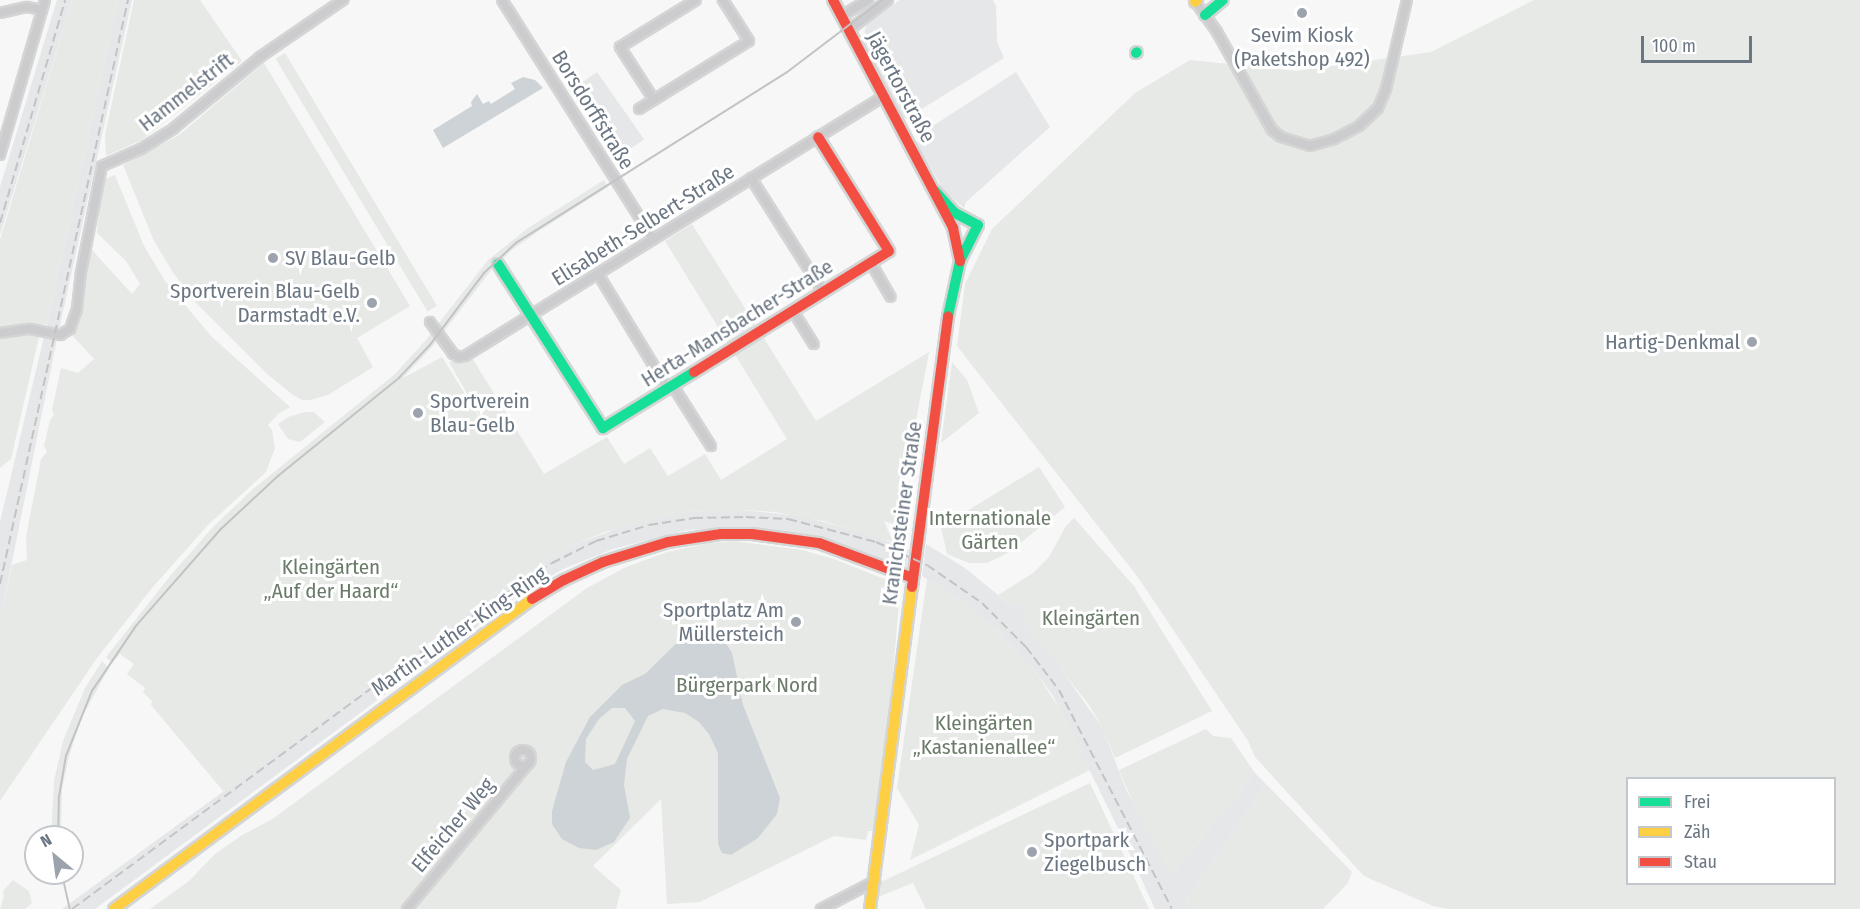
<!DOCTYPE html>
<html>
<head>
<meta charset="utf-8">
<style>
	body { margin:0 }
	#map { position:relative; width:1860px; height:909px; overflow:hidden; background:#f7f7f7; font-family:"Fira Sans Condensed",sans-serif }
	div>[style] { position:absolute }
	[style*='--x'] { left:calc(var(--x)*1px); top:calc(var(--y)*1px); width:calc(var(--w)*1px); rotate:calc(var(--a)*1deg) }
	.built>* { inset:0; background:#e6e7e8; transform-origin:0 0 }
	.green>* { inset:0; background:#e6e9e5; transform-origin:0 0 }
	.water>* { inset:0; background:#cdd3d6 }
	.roads { filter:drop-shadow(2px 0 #d4d5d5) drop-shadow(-2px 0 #d4d5d5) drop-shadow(0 2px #d4d5d5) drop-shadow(0 -2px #d4d5d5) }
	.street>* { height:8px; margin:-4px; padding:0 4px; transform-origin:4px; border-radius:4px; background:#ccccce }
	.street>.ring { margin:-4px; padding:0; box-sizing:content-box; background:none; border:8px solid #ccccce; border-radius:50% }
	.fast>* { height:10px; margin:-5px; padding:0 5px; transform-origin:5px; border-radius:5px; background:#16e098 }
	.slow>* { height:10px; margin:-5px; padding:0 5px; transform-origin:5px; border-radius:5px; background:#ffcf43 }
	.jam>* { height:10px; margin:-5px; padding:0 5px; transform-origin:5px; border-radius:5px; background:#f24e42 }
	.tram>* { height:1.5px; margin:-0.75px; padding:0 0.75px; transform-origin:0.75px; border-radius:0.75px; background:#c2c3c4 }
	.rail>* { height:2px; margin-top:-1px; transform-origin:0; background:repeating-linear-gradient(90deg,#c2c3c4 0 9px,transparent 0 13.5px) }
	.dots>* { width:16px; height:16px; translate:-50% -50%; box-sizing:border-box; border:3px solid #fff; border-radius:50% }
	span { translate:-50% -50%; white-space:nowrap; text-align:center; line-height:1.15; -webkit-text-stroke:6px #fff; paint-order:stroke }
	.poi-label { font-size:21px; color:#6b7683 }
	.left { translate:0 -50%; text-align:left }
	.right { translate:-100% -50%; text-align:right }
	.street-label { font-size:21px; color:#6b7683 }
	.park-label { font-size:21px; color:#6b7b69 }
	.legend { position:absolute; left:1626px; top:777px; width:210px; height:108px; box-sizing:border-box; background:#fff; border:2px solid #c4c8cd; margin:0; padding:8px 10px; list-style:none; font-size:18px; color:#6b7683 }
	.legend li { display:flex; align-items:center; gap:12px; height:30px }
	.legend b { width:30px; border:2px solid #c4c8cd }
	.north { position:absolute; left:24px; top:825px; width:60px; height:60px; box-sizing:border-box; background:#fff; border:2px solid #c4c8cd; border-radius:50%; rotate:331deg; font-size:16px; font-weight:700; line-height:24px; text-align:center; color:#6b7683 }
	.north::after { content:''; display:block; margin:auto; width:21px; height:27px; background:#9ca3ac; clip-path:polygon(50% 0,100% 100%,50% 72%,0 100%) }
	.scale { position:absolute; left:1641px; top:36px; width:111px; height:27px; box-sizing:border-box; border:3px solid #6b7683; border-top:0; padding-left:8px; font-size:18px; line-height:21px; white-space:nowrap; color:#6b7683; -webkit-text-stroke:4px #fff; paint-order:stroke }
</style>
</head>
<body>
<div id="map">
	<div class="built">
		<i style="clip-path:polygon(57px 0,72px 0,0 235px,0 187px)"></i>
		<i style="clip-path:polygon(118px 0,132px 0,58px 334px,0 621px,0 522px,47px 324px)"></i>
		<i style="clip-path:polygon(900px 0,993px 0,996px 6px,997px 42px,1004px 58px,904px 120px,862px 41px,867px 23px)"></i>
		<i style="left:597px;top:72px;width:82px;height:31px;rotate:55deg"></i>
		<i style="clip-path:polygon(1016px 72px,1050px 127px,966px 202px,964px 208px,944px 191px,917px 144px,919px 135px)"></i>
		<i style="clip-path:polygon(741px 510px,801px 516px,876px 536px,909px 550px,907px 569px,836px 541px,761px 528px,688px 530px,613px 549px,563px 569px,525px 591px,95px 909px,62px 909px,510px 583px,575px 544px,633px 523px,686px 512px)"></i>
		<i style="clip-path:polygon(926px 544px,965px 568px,998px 595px,1009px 606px,1014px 600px,1029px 616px,1024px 622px,1045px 647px,1102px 727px,1126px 789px,1172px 874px,1255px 773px,1266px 784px,1186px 901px,1190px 909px,1155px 909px,1117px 826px,1053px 696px,1035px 671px,998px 631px,959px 599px,922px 576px)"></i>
	</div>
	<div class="green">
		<i style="clip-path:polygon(72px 0,118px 0,47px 324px,0 331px,0 240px)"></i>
		<i style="clip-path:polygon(134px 0,200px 0,242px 61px,142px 140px,106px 156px,105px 135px)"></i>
		<i style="clip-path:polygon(evenodd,1534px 0,1860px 0,1860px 909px,1448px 909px,1433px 906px,1364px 876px,1255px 757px,1248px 741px,1137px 576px,957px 346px,965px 284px,992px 229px,1135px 93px,1190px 60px,1297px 71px,1431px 52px,1534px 0,1628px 778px,1834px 778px,1834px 884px,1628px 884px,1628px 778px)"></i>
		<i style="left:285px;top:53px;width:295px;height:11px;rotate:59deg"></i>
		<i style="clip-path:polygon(264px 63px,410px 306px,357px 338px,373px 367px,328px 395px,310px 400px,302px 400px,293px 395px,266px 373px,196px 303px,174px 274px,154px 241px,123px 165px,179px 135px)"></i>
		<i style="clip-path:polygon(115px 175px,144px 246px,165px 281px,211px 336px,290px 407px,278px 414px,268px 425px,272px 430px,275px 448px,266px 472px,208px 525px,152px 588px,97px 658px,0 801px,0 621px,12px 565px,27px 560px,26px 537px,41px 459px,47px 452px,44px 446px,50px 420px,54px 415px,52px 410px,61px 368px,78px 373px,94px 359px,71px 334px,81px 306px,84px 273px,92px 250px,132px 294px,140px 284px,126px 261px,97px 233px,102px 180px)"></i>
		<i style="clip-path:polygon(604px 180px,608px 187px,539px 231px,512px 250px,493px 268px,432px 347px,403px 378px,442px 357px,494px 441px,449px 362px,472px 358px,544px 474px,607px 437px,624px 464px,650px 448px,668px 476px,705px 454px,721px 480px,787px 439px,665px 241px,692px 224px,816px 421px,929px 352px,896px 525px,884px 521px,893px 542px,823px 521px,775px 512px,741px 510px,686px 512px,605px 532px,575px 544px,510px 583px,224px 792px,151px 705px,152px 701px,143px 692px,145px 688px,127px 674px,134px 664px,120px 654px,112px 663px,106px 657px,170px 576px,213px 527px,253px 489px,395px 374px,425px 341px,488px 260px,528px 228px)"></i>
		<i style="clip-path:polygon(20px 332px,39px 337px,11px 459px,0 468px,0 338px)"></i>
		<i style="clip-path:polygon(952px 362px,967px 380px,979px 413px,941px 443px)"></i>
		<i style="clip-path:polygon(305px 412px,314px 412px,325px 422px,300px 442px,288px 439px,278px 424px,288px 417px)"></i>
		<i style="clip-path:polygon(1039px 467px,1065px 507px,1008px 553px,987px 563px,969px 563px,947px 554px,941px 527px)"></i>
		<i style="clip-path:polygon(1074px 518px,1134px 586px,1212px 711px,1115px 758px,1102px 727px,1089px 705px,1023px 622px,1029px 616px,1014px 601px,1009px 606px,998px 595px,1033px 573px,1049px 557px,1066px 526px)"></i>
		<i style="clip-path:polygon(734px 541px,802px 550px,834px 559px,897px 584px,900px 592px,888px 727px,874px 831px,868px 831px,866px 840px,834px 836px,700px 902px,667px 904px,661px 799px,593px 866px,621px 890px,616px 909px,150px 909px,189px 881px,215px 854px,242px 835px,271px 820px,587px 588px,626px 567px,667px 552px,710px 543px)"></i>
		<i style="clip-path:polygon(927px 579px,959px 599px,998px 631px,1035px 671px,1066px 719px,1090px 770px,910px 860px,919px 825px,897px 788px)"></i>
		<i style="clip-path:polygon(102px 661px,109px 668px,82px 717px,69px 756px,62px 789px,61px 837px,51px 837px,54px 781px,63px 741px,85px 688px)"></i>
		<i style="clip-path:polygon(1206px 729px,1213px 736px,1231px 738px,1255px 773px,1172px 874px,1137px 811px,1119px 770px)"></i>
		<i style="clip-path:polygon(1090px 783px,1149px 909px,926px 909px,913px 883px,878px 897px,881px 882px)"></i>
		<i style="clip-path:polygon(1266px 784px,1352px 872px,1348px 883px,1323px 909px,1190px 909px,1186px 901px)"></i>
		<i style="clip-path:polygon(13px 880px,29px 891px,32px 903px,25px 909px,0 909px,4px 896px,3px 891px)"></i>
	</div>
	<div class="water">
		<i style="clip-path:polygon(523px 77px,535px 80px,543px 88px,443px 148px,433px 130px,472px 106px,471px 102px,477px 94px,483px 104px,489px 101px,491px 104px,515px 89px,511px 83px)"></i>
		<i style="clip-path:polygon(evenodd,704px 628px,722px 637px,732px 653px,743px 705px,780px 798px,777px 814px,758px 838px,731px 855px,722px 853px,718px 844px,718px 753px,709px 734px,699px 722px,685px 713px,663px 709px,648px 716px,627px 759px,624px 785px,630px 818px,614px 842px,596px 850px,579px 848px,562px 839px,552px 824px,552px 811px,566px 762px,590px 717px,622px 685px,645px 674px,689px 631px,704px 628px,612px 708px,625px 708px,635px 721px,615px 764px,593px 770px,585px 762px,586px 739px,599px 719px,612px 708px)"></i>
	</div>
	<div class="roads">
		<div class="street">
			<i style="--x:502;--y:0;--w:283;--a:57.7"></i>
			<i style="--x:1194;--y:0;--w:39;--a:54"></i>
			<i style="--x:1217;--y:32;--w:112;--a:60.7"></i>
			<i style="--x:1272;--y:130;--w:11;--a:38"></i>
			<i style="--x:1281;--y:137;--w:30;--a:17"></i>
			<i style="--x:1310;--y:146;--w:25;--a:-16"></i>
			<i style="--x:1334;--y:139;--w:28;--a:-27"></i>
			<i style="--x:1359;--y:126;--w:26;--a:-43"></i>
			<i style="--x:1378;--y:108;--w:21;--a:-67"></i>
			<i style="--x:1386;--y:89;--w:91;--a:-76.7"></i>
			<i style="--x:0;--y:13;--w:28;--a:-13"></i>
			<i style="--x:27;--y:7;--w:15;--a:11"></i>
			<i style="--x:842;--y:16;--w:31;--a:-32"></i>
			<i style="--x:849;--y:30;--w:49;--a:-37.6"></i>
			<i style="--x:654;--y:100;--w:63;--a:-122.7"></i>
			<i style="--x:620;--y:47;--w:89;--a:-31.7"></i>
			<i style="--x:639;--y:109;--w:129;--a:-31.7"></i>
			<i style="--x:749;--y:41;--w:49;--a:-122.4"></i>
			<i style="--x:0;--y:155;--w:161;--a:-73.8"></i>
			<i style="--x:751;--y:178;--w:135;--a:57.7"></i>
			<i style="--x:871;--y:263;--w:39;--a:60"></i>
			<i style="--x:598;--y:274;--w:135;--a:58.7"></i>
			<i style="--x:793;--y:311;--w:39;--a:58"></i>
			<i style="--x:430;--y:322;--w:39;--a:54"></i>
			<i style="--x:453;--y:354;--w:7;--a:27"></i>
			<i style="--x:459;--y:357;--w:6;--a:-9"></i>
			<i style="--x:465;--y:356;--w:493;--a:-31.8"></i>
			<i style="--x:0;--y:333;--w:30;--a:-8"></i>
			<i style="--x:30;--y:329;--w:31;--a:11"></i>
			<i style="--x:60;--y:335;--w:12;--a:-31"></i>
			<i style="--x:70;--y:329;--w:21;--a:-71"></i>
			<i style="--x:77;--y:309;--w:37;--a:-84"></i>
			<i style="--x:81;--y:272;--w:108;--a:-78.8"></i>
			<i style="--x:102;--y:166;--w:43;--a:-23.6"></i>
			<i style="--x:141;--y:149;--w:39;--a:-32"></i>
			<i style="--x:174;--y:128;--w:112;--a:-39.5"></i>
			<i style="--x:260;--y:57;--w:101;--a:-34.5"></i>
			<i style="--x:673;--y:386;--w:71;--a:57.7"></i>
			<i class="ring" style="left:515px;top:750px;width:8px;height:8px"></i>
			<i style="--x:407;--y:909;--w:187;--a:-50.2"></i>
			<i style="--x:821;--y:909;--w:61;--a:-27.4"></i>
		</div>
		<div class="fast">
			<i style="--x:1205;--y:15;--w:23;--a:-40"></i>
			<i style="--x:1136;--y:53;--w:1;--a:-45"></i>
			<i style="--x:935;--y:191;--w:30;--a:48"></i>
			<i style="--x:955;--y:213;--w:26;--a:28"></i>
			<i style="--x:978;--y:225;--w:40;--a:116.6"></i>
			<i style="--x:960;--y:261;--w:56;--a:102.3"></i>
			<i style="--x:498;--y:264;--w:195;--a:57.4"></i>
			<i style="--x:603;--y:428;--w:107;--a:-31.6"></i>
		</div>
		<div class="slow">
			<i style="--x:1195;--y:2;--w:3;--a:-45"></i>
			<i style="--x:114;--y:909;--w:520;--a:-36.56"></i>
			<i style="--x:870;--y:909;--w:325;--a:-82.6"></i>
		</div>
		<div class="jam">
			<i style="--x:833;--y:0;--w:258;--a:62.2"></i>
			<i style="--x:953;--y:228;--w:34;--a:78"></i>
			<i style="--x:694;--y:372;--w:229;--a:-31.8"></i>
			<i style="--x:889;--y:251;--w:134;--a:-121.9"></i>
			<i style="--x:912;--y:587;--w:273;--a:-82.4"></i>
			<i style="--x:532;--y:599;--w:37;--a:-31"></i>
			<i style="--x:564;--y:580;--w:43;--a:-24.8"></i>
			<i style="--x:603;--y:562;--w:68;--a:-17.1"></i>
			<i style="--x:668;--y:542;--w:54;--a:-8.6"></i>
			<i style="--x:721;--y:534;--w:31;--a:0"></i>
			<i style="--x:752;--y:534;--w:68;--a:7.7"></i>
			<i style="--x:819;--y:543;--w:100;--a:20.4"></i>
		</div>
	</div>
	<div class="tram">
		<i style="--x:58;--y:837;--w:40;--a:-88.6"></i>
		<i style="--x:59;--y:797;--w:42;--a:-80.3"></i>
		<i style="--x:66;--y:756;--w:70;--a:-68.2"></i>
		<i style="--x:92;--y:691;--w:78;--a:-55.9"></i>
		<i style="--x:136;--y:626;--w:129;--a:-48.8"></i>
		<i style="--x:221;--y:529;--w:78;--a:-42.9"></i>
		<i style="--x:278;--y:476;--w:156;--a:-39"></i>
		<i style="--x:399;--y:378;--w:45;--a:-46.8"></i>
		<i style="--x:430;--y:345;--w:90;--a:-53.1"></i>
		<i style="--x:484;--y:273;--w:44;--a:-43.2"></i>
		<i style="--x:516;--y:243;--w:319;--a:-32.2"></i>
		<i style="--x:786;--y:73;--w:121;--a:-37.2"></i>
		<i style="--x:62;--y:873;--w:37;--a:77"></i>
	</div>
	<div class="rail">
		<i style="--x:0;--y:223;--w:232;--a:-73.7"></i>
		<i style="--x:0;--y:584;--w:598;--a:-77.64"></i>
		<i style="--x:72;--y:909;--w:455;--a:-36.4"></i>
		<i style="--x:438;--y:639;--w:137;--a:-33.7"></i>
		<i style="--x:552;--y:563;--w:49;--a:-26.6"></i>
		<i style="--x:596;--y:541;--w:55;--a:-16.8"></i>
		<i style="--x:649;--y:525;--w:46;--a:-8.8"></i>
		<i style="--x:694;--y:518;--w:52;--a:-1.1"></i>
		<i style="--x:746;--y:517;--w:42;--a:2.7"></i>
		<i style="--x:788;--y:519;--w:91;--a:14.6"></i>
		<i style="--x:876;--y:542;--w:56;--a:24.3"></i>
		<i style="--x:927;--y:565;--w:67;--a:34.6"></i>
		<i style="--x:982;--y:603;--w:62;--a:45"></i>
		<i style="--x:1026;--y:647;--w:54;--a:52.5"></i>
		<i style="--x:1059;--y:690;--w:246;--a:62.7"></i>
	</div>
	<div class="dots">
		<i style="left:1302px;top:13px;background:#9ca3ac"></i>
		<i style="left:273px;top:258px;background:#9ca3ac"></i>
		<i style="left:372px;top:303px;background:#9ca3ac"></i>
		<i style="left:1752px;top:342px;background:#9ca3ac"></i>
		<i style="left:418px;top:413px;background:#9ca3ac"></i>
		<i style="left:796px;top:622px;background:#9ca3ac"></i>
		<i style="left:1032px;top:852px;background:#9ca3ac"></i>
	</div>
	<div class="poi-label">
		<span style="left:1302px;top:47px">Sevim Kiosk<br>(Paketshop 492)</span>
		<span class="left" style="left:285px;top:258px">SV Blau-Gelb</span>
		<span class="right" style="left:360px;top:303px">Sportverein Blau-Gelb<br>Darmstadt e.V.</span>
		<span class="right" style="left:1740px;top:342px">Hartig-Denkmal</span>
		<span class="left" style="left:430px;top:413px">Sportverein<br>Blau-Gelb</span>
		<span class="right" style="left:784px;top:622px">Sportplatz Am<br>Müllersteich</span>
		<span class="left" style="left:1044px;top:852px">Sportpark<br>Ziegelbusch</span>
	</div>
	<div class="street-label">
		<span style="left:901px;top:87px;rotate:62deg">Jägertorstraße</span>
		<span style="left:186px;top:92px;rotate:-38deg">Hammelstrift</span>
		<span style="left:593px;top:110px;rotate:58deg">Borsdorffstraße</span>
		<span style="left:643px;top:225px;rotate:-32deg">Elisabeth-Selbert-Straße</span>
		<span style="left:737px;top:323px;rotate:-32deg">Herta-Mansbacher-Straße</span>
		<span style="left:902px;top:513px;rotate:-82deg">Kranichsteiner Straße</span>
		<span style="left:459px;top:631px;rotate:-35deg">Martin-Luther-King-Ring</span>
		<span style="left:453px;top:825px;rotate:-50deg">Elfeicher Weg</span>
	</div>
	<div class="park-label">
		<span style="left:990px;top:530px">Internationale<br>Gärten</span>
		<span style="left:331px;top:579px">Kleingärten<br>„Auf der Haard“</span>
		<span style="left:1091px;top:618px">Kleingärten</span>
		<span style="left:747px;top:685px">Bürgerpark Nord</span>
		<span style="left:984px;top:735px">Kleingärten<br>„Kastanienallee“</span>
	</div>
	<ul class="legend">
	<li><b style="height:8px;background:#16e098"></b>Frei</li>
	<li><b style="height:8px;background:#ffcf43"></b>Zäh</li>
	<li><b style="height:8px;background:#f24e42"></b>Stau</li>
	</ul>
	<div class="north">N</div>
	<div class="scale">100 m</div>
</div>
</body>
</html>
